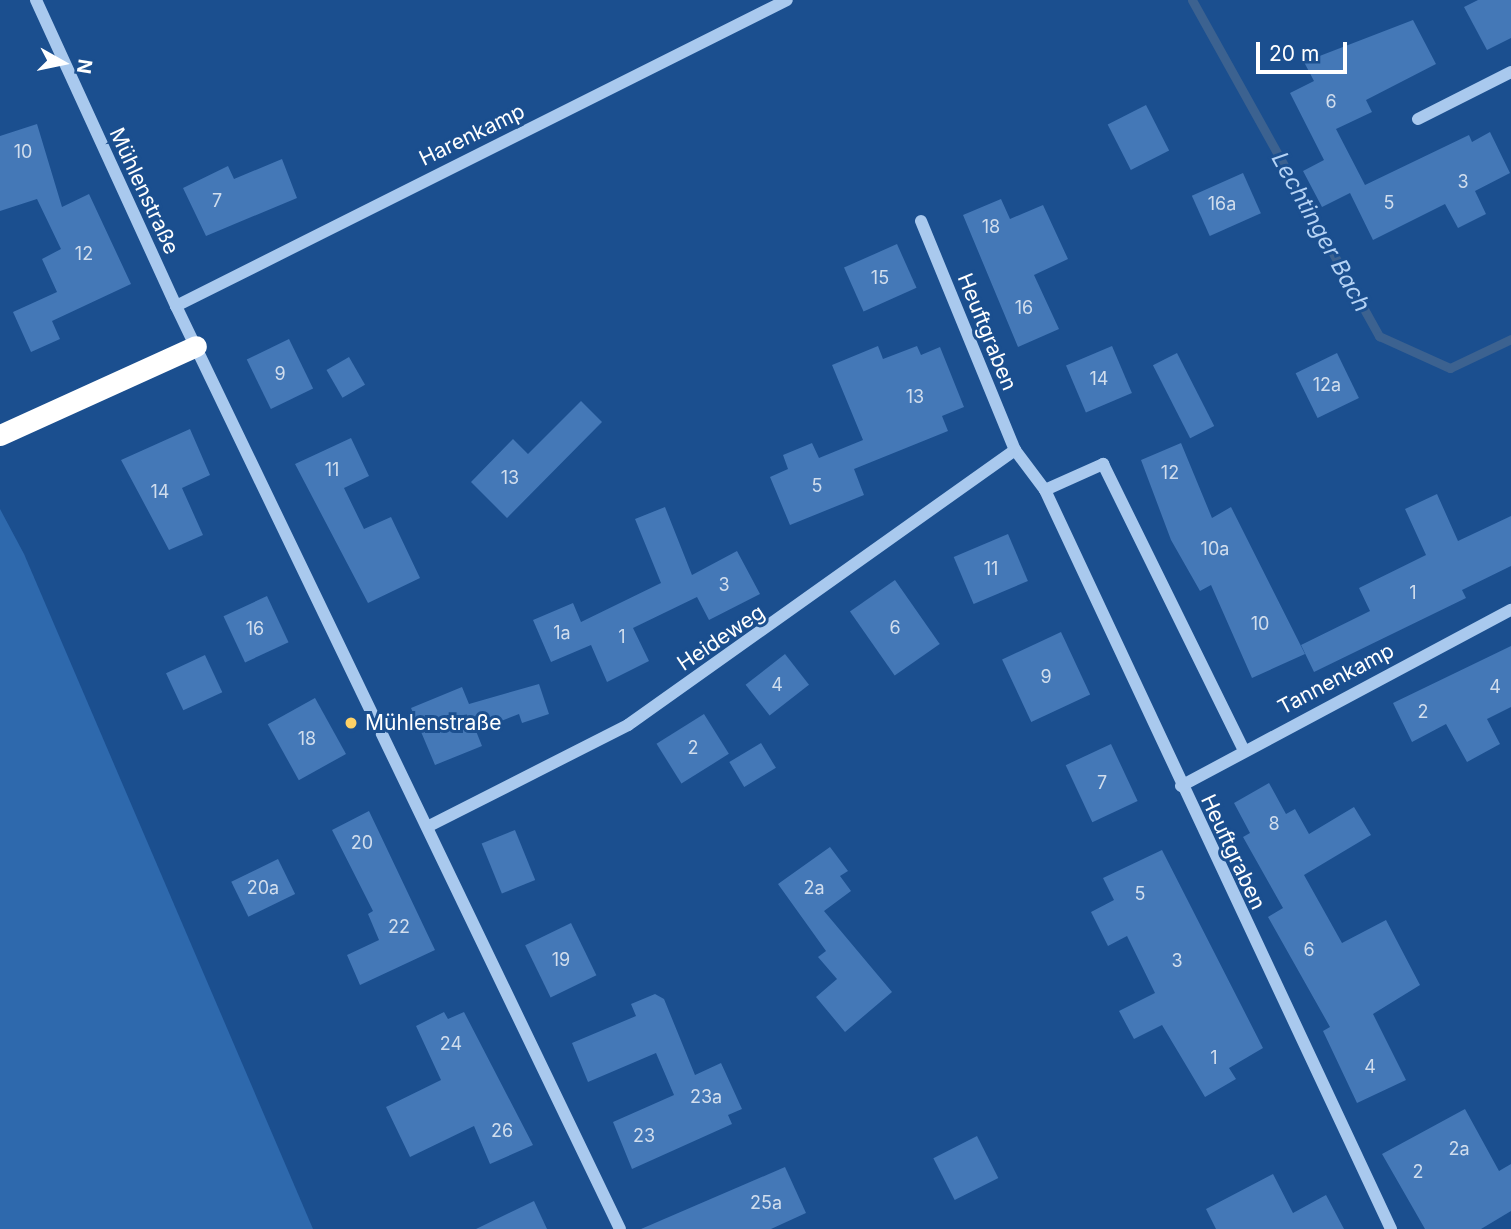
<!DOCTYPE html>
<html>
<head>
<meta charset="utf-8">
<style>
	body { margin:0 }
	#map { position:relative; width:1511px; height:1229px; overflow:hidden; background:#1b4f8f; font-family:Inter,sans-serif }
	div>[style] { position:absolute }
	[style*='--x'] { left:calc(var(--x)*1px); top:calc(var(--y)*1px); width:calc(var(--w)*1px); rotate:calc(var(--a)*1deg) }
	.green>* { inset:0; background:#2e69ad }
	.stream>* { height:9px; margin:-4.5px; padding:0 4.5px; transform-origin:4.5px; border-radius:4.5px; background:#3c6290 }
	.building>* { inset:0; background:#4478b7; transform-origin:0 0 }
	.minor>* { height:12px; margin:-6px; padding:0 6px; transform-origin:6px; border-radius:6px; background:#a9c9ee }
	.highway>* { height:21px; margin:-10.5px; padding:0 10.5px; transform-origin:10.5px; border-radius:10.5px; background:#fff }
	.dots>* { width:19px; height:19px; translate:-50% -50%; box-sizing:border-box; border:4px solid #1b4f8f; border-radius:50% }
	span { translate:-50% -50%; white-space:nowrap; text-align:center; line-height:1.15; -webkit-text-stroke:6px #1b4f8f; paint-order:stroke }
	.number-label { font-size:18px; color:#d0dded }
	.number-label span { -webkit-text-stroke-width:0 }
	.street-label { font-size:21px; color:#fff }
	.poi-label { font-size:21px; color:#fff }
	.left { translate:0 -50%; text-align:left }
	.water-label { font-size:23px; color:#b5d3f5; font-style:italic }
	.north { position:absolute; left:28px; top:28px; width:70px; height:70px; -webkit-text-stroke:5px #1b4f8f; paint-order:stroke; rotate:99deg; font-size:19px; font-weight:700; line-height:28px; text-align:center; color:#fff }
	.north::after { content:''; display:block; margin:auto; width:24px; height:32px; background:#fff; clip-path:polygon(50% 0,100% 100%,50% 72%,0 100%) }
	.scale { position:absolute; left:1256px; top:42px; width:91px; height:32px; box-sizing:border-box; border:4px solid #fff; border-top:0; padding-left:9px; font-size:21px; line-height:24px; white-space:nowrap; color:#fff; -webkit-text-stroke:5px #1b4f8f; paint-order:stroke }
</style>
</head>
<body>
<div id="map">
	<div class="green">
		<i style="clip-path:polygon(0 509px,24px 554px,313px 1229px,0 1229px)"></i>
	</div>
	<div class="stream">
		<i style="--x:1192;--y:0;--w:385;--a:60.9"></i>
		<i style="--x:1379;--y:336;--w:78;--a:24.3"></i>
		<i style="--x:1450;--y:368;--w:68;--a:-25.4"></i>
	</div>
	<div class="building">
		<i style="clip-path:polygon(1478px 0,1511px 0,1511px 38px,1487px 50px,1464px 7px)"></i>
		<i style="clip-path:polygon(1413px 20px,1436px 64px,1366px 100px,1372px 112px,1336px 129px,1365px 185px,1469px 135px,1472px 142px,1490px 132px,1510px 173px,1475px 191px,1486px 214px,1458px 228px,1445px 204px,1373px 240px,1350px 193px,1358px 189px,1322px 207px,1303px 171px,1324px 160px,1290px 93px,1314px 81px,1304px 62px)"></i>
		<i style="left:1146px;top:105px;width:51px;height:43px;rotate:63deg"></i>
		<i style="clip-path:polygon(37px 124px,62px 207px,89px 194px,131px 284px,52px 321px,60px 339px,31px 352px,13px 312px,57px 292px,42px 259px,61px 249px,37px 199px,0 211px,0 136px)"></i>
		<i style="clip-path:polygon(282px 159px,297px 198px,206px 236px,183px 188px,228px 166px,234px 179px)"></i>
		<i style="left:1243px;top:173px;width:44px;height:56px;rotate:66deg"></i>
		<i style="clip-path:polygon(1001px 199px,1010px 219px,1043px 205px,1068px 259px,1034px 275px,1059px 329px,1018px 347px,963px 215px)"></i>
		<i style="left:897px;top:244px;width:48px;height:58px;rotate:66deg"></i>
		<i style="left:289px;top:339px;width:55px;height:47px;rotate:64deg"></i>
		<i style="clip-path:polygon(878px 346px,883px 359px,917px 346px,921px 355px,940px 347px,964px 407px,942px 416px,948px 431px,854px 469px,864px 495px,790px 525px,770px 477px,788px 469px,783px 455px,812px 443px,819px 458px,863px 440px,832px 365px)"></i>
		<i style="left:1112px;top:346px;width:51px;height:50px;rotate:67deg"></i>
		<i style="left:1177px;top:353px;width:82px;height:27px;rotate:63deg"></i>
		<i style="left:1337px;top:353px;width:50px;height:46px;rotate:64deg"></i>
		<i style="left:349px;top:357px;width:32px;height:26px;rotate:60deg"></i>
		<i style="clip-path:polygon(581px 401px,602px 422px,507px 518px,471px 482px,513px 439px,528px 454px)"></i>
		<i style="clip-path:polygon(190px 429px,210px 475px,182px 488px,203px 535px,169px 550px,121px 460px)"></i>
		<i style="clip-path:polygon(351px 438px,369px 476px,344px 488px,364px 529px,391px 517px,420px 578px,368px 603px,295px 464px)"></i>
		<i style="clip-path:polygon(1181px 443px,1212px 518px,1231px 507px,1305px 654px,1252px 678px,1211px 585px,1200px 591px,1171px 540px,1141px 460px)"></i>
		<i style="clip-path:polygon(1437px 494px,1458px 541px,1511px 516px,1511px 566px,1462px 590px,1466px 598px,1314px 672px,1301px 645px,1370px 611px,1359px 588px,1426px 555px,1405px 509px)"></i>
		<i style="clip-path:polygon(665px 507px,692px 575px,737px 551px,760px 594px,709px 620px,697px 597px,633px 628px,649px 661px,607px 682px,591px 645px,551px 662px,533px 620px,573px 603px,581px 622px,661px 583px,635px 519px)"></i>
		<i style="left:1008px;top:534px;width:51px;height:59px;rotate:67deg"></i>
		<i style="left:895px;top:580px;width:78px;height:55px;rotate:55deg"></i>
		<i style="left:267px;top:596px;width:51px;height:48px;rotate:65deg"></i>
		<i style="left:1061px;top:632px;width:69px;height:65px;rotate:65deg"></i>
		<i style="clip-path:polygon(1511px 646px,1511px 707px,1487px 719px,1500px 744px,1467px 762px,1446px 724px,1412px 742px,1393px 703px)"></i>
		<i style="left:785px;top:654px;width:39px;height:50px;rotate:52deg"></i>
		<i style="left:205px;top:655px;width:41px;height:43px;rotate:65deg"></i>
		<i style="clip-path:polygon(539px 684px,549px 714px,522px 723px,519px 714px,476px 731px,482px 746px,435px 765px,411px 708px,462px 687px,469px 704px)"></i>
		<i style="left:315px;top:698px;width:64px;height:54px;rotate:61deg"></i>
		<i style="left:704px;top:714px;width:47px;height:56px;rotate:58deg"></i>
		<i style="left:761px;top:743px;width:29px;height:37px;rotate:59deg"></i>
		<i style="left:1111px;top:744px;width:63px;height:50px;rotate:65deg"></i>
		<i style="clip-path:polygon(1269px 783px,1286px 814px,1295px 809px,1309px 834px,1354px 807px,1371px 835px,1304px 875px,1342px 943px,1386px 920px,1420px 985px,1373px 1014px,1406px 1080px,1357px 1103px,1323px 1031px,1330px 1027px,1268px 917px,1283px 908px,1243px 837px,1250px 833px,1234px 803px)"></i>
		<i style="clip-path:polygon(369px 811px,435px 950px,360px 985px,347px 955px,379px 940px,368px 914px,373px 911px,332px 830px)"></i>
		<i style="left:515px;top:830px;width:54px;height:36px;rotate:68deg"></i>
		<i style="clip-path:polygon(830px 847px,848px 871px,840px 876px,851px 891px,824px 911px,892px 992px,845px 1032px,816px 997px,837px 979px,818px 957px,826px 951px,778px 884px)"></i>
		<i style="clip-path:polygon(1162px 850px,1263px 1048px,1229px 1068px,1236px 1079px,1205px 1097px,1162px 1025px,1134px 1039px,1119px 1011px,1155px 993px,1127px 936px,1108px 946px,1091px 912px,1114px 900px,1103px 878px)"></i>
		<i style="left:278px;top:859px;width:39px;height:52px;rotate:64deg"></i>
		<i style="left:571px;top:923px;width:58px;height:51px;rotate:64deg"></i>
		<i style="clip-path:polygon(655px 994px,664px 999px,695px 1075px,721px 1063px,742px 1109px,728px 1115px,732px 1124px,632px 1169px,613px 1122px,674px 1095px,656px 1053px,588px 1082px,572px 1043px,636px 1016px,631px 1004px)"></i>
		<i style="clip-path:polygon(444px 1012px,448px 1019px,464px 1012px,533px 1145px,490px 1164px,474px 1126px,410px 1157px,386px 1107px,441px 1080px,416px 1026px)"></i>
		<i style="clip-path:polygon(1465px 1109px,1499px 1171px,1511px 1164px,1511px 1211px,1481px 1229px,1425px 1229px,1382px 1154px)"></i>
		<i style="left:977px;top:1136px;width:47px;height:49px;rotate:63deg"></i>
		<i style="clip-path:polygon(785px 1167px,806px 1213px,771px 1229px,641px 1229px)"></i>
		<i style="clip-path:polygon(1273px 1174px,1293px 1213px,1326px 1195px,1344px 1229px,1216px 1229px,1206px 1209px)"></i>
		<i style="clip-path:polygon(534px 1201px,547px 1229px,476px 1229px)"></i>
	</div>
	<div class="minor">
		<i style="--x:36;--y:0;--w:337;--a:65.4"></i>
		<i style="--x:176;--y:306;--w:1024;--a:64.31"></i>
		<i style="--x:1418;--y:119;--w:104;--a:-26.8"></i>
		<i style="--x:921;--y:221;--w:248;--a:67.7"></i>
		<i style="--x:1015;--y:450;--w:50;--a:53.1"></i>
		<i style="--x:1045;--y:490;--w:816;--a:64.91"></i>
		<i style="--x:176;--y:306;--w:683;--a:-26.6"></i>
		<i style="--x:1045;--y:490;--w:64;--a:-24.1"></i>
		<i style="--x:1103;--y:464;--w:318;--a:63.8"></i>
		<i style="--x:1181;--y:786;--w:374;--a:-28.1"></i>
		<i style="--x:429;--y:826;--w:223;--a:-26.9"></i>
		<i style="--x:628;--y:725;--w:475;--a:-35.4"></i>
	</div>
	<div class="highway">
		<i style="--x:0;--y:435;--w:215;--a:-24.4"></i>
	</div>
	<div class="dots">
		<i style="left:351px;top:723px;background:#ffd166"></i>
	</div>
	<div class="number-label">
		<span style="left:1331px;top:102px">6</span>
		<span style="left:23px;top:152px">10</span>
		<span style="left:1463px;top:182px">3</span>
		<span style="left:217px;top:201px">7</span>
		<span style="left:1389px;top:203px">5</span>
		<span style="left:1222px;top:204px">16a</span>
		<span style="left:991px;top:227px">18</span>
		<span style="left:84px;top:254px">12</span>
		<span style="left:880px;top:278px">15</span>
		<span style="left:1024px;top:308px">16</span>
		<span style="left:280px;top:374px">9</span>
		<span style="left:1099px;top:379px">14</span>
		<span style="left:1327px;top:385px">12a</span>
		<span style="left:915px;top:397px">13</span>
		<span style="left:332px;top:470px">11</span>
		<span style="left:1170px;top:473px">12</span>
		<span style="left:510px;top:478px">13</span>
		<span style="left:817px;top:486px">5</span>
		<span style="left:160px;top:492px">14</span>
		<span style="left:1215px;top:549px">10a</span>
		<span style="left:991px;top:569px">11</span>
		<span style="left:724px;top:585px">3</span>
		<span style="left:1413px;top:593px">1</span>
		<span style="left:1260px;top:624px">10</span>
		<span style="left:895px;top:628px">6</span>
		<span style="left:255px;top:629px">16</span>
		<span style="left:562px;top:633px">1a</span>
		<span style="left:622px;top:637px">1</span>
		<span style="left:1046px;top:677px">9</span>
		<span style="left:777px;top:685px">4</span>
		<span style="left:1495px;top:687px">4</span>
		<span style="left:1423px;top:712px">2</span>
		<span style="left:307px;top:739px">18</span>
		<span style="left:693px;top:748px">2</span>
		<span style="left:1102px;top:783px">7</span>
		<span style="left:1274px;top:824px">8</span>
		<span style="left:362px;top:843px">20</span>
		<span style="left:263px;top:888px">20a</span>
		<span style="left:814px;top:888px">2a</span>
		<span style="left:1140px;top:894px">5</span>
		<span style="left:399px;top:927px">22</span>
		<span style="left:1309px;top:950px">6</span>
		<span style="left:561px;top:960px">19</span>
		<span style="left:1177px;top:961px">3</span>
		<span style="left:451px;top:1044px">24</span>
		<span style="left:1214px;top:1058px">1</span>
		<span style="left:1370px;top:1067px">4</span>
		<span style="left:706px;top:1097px">23a</span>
		<span style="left:502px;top:1131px">26</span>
		<span style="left:644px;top:1136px">23</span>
		<span style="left:1459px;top:1149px">2a</span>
		<span style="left:1418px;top:1172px">2</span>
		<span style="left:766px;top:1203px">25a</span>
	</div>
	<div class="street-label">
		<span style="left:472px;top:135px;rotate:-26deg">Harenkamp</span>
		<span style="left:144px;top:191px;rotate:65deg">Mühlenstraße</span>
		<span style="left:987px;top:332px;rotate:68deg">Heuftgraben</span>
		<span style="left:721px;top:638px;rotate:-34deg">Heideweg</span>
		<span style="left:1336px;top:679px;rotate:-28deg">Tannenkamp</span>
		<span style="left:1233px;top:852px;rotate:65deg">Heuftgraben</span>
	</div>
	<div class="poi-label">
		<span class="left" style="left:365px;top:723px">Mühlenstraße</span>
	</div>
	<div class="water-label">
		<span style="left:1321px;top:232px;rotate:61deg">Lechtinger Bach</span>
	</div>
	<div class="north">N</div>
	<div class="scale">20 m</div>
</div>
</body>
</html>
